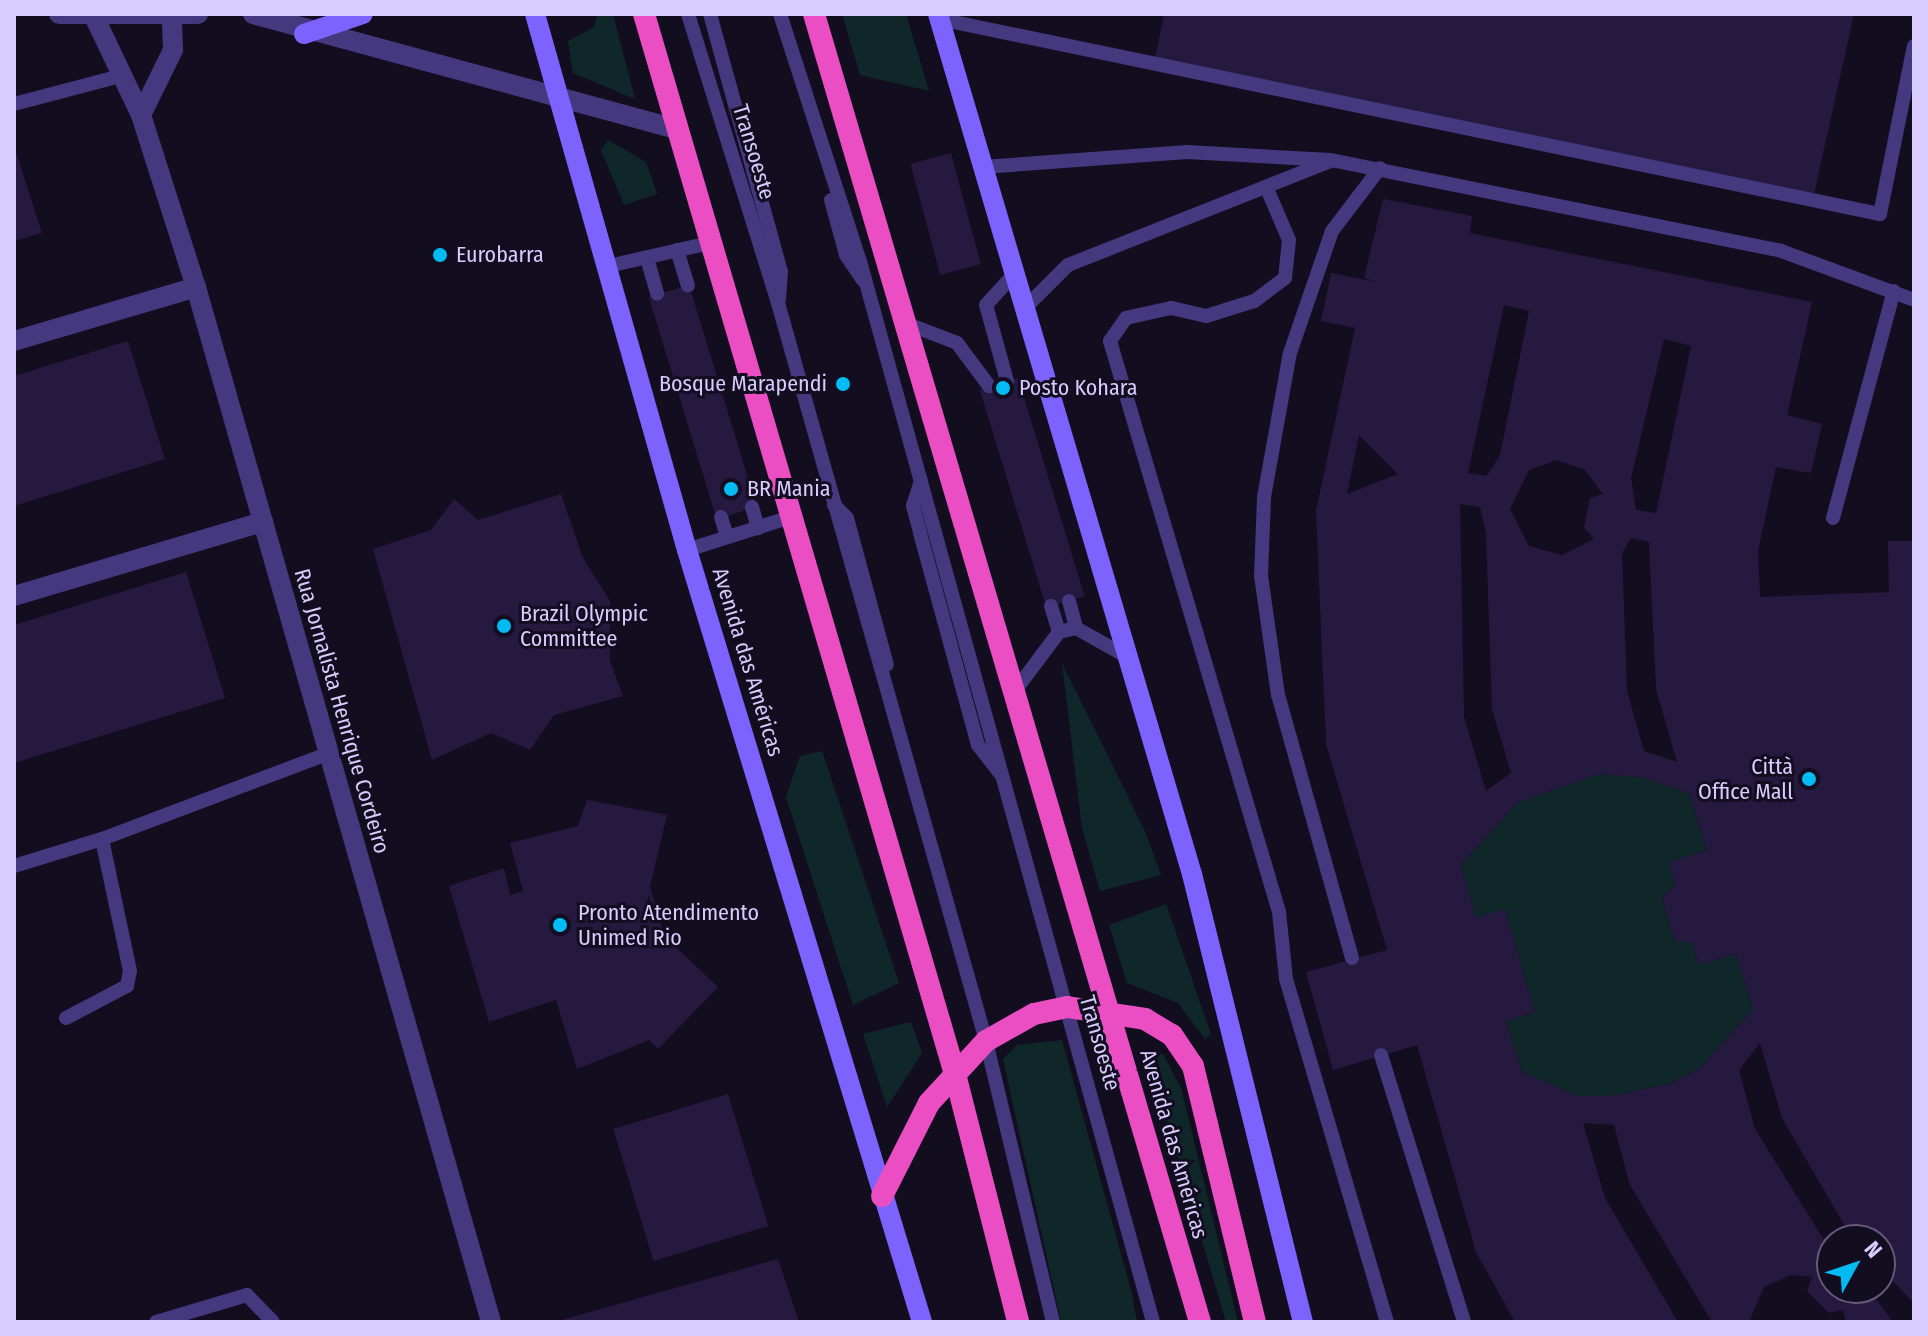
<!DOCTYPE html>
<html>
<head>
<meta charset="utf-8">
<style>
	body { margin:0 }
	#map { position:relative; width:1928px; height:1336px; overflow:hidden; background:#130d20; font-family:"Fira Sans Condensed",sans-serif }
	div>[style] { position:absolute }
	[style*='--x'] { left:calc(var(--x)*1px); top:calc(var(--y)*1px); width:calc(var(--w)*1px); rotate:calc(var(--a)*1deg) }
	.green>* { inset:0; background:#10272a }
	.building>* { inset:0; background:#261940; transform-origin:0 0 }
	.service>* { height:14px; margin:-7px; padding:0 7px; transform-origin:7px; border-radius:7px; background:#44387f }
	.minor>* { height:20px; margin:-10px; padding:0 10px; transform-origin:10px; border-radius:10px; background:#44387f }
	.tertiary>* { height:20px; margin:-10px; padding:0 10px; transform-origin:10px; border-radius:10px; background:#44387f }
	.secondary>* { height:20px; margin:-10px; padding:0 10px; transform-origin:10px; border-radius:10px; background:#7c63fe }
	.trunk>* { height:22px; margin:-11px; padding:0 11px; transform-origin:11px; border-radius:11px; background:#ea4ec2 }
	.dots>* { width:22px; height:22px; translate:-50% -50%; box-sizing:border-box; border:4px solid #130d20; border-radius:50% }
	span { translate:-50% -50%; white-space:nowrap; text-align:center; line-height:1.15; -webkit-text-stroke:6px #130d20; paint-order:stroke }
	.street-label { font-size:22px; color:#d8ccff }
	.poi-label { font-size:22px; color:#d8ccff }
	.left { translate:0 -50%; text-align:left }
	.right { translate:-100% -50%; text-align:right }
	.frame { position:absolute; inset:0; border:16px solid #d8ccff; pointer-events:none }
	.north { position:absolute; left:1816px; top:1224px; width:80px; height:80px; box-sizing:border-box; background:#130d20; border:2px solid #625979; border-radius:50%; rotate:50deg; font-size:22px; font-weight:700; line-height:32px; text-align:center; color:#d8ccff }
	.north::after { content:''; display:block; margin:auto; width:28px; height:36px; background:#02bbf5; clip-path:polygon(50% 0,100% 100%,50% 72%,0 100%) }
</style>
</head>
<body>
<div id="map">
	<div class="green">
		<i style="clip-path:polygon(613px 14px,635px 99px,573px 73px,568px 41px,594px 27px,597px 16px)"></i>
		<i style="clip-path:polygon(842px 14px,906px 14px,929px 91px,860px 75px)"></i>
		<i style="clip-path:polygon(608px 140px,646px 162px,657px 194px,624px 205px,601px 150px)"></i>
		<i style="clip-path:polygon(1062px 663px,1145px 831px,1161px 875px,1100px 891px,1082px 828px)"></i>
		<i style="clip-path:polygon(822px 751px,899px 983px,853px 1005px,786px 797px,800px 756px)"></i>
		<i style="clip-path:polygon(1598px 774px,1642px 777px,1689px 793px,1707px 850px,1670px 862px,1675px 885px,1662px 898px,1675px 940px,1693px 943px,1698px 965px,1736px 954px,1753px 1009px,1699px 1069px,1669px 1084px,1611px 1096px,1578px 1096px,1522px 1072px,1506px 1021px,1535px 1012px,1505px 910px,1476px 918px,1461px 865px,1517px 803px)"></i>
		<i style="clip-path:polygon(1166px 904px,1211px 1034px,1205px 1039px,1178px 1003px,1127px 983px,1109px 925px)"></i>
		<i style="clip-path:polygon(911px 1022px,922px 1053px,887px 1107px,863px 1034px)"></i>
		<i style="clip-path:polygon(1062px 1040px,1131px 1290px,1137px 1322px,1061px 1322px,1003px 1059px,1017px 1045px)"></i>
		<i style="clip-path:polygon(1147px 1053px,1163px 1054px,1181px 1088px,1238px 1322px,1226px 1322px)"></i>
	</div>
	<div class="building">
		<i style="clip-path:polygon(1164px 14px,1854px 14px,1813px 199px,1155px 58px)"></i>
		<i style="clip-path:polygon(14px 146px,42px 233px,14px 241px)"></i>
		<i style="left:951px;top:153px;width:115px;height:42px;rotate:75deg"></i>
		<i style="clip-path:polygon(evenodd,1383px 199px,1472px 216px,1470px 233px,1812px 302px,1787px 415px,1822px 424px,1811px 473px,1776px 467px,1758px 551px,1760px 597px,1889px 592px,1888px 541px,1914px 541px,1914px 1303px,1880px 1268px,1880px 1240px,1853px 1240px,1782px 1118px,1760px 1043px,1739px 1070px,1755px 1129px,1832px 1253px,1832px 1288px,1868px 1288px,1893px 1322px,1846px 1322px,1843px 1310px,1829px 1313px,1807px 1291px,1812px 1277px,1791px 1275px,1764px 1287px,1749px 1322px,1712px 1322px,1630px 1185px,1614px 1125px,1583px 1123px,1605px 1198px,1678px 1322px,1515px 1322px,1476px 1252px,1417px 1045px,1333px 1070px,1306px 972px,1387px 950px,1326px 744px,1316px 511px,1355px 328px,1321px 321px,1331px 273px,1376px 282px,1364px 278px,1383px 199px,1504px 305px,1529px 311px,1500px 455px,1487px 476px,1468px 473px,1504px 305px,1383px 199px,1664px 339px,1691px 346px,1656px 513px,1636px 510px,1631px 478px,1664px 339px,1383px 199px,1359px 435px,1398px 474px,1347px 494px,1359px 435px,1383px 199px,1557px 460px,1585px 470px,1603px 494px,1590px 498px,1584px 528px,1594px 539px,1562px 555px,1529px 546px,1510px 509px,1529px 470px,1557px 460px,1383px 199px,1460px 504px,1480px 507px,1486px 533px,1492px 709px,1511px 773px,1486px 791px,1464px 717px,1460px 504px,1383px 199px,1631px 538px,1649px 542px,1656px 689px,1677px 762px,1644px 751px,1627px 691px,1622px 554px,1631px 538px,1383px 199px,1598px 774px,1642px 777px,1689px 793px,1707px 850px,1669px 862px,1675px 885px,1662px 898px,1675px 941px,1693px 943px,1698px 965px,1736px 954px,1753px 1009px,1699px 1069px,1669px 1084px,1611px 1096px,1578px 1096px,1522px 1072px,1506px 1021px,1535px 1012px,1505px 909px,1476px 918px,1461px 865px,1517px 803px,1598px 774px)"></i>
		<i style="left:689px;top:285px;width:232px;height:42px;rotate:73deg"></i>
		<i style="clip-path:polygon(128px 341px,165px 459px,14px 506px,14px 376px)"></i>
		<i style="left:1018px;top:378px;width:228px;height:40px;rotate:73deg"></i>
		<i style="clip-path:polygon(561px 494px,583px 558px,610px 601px,610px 661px,623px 696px,554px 715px,530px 750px,491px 733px,432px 760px,373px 549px,431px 530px,454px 499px,478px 520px)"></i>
		<i style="clip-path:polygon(186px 572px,225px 698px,14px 763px,14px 625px)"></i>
		<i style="clip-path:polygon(587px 800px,667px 815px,650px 887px,665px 937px,718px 987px,658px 1049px,649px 1040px,577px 1069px,556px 1000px,489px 1022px,449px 886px,504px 868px,510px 895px,523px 891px,510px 843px,578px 826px)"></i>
		<i style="left:728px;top:1094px;width:138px;height:120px;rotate:73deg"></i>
		<i style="clip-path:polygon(778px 1259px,799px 1322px,558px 1322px,558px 1321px)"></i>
	</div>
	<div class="service">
		<i style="--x:688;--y:14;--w:303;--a:72.7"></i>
		<i style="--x:778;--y:303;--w:767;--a:74.26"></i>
		<i style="--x:986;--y:1041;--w:289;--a:76.6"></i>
		<i style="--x:710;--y:14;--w:267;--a:74.6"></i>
		<i style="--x:781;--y:271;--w:28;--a:94"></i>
		<i style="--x:780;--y:14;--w:260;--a:72.1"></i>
		<i style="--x:860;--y:261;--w:1101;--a:74.56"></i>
		<i style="--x:939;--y:19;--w:961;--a:11.71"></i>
		<i style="--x:1880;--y:214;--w:171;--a:-78.6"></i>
		<i style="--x:14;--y:104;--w:110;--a:-14.8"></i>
		<i style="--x:983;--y:167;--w:205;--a:-4.2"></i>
		<i style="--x:1187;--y:152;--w:144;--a:3.2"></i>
		<i style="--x:1331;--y:160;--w:459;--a:11.4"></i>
		<i style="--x:1781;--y:251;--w:142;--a:20.2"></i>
		<i style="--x:1268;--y:191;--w:53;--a:66.8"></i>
		<i style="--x:1289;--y:240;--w:38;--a:96"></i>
		<i style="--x:1285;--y:278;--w:39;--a:143"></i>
		<i style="--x:1254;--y:301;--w:50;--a:162.6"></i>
		<i style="--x:1206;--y:316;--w:36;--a:-167"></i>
		<i style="--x:1171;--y:308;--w:46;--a:167.5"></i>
		<i style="--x:1126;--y:318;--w:28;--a:125"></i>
		<i style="--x:1110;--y:341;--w:595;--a:73.51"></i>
		<i style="--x:1279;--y:912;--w:67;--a:84"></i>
		<i style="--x:1286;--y:979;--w:358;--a:73.6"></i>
		<i style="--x:831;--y:200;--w:57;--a:74.7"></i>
		<i style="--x:846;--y:255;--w:30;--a:56"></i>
		<i style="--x:677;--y:250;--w:37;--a:73"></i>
		<i style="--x:647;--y:258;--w:37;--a:74"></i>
		<i style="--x:604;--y:267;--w:109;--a:-12.8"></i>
		<i style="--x:1026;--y:307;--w:59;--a:-45"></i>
		<i style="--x:1068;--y:265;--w:283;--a:-21.6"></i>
		<i style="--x:905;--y:323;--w:56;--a:21"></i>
		<i style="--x:957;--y:343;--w:54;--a:53.3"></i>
		<i style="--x:1007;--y:381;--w:79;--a:-105.4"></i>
		<i style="--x:986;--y:305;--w:45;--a:-47.7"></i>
		<i style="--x:921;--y:481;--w:26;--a:108"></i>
		<i style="--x:913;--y:506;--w:28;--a:75"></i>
		<i style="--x:920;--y:533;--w:220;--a:74.7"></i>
		<i style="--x:978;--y:745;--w:36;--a:52"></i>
		<i style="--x:834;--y:505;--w:18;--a:45"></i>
		<i style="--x:847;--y:518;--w:152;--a:74.8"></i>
		<i style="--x:752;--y:507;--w:22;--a:74"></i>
		<i style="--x:721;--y:517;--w:21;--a:73"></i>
		<i style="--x:1833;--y:518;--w:235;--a:-75"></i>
		<i style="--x:687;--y:550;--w:109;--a:-17.6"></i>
		<i style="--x:1069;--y:601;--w:28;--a:75"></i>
		<i style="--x:1076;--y:628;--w:63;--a:29.4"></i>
		<i style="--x:1051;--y:606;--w:27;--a:73"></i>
		<i style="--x:1014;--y:692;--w:75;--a:-53.1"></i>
		<i style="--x:1059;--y:632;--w:17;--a:-13"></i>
		<i style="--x:14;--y:866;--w:92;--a:-17.1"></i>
		<i style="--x:1352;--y:958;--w:273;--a:-105.7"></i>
		<i style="--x:1278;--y:695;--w:120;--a:-98.1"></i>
		<i style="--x:1261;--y:576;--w:79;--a:-87.8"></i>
		<i style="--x:1264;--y:497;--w:146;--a:-79.8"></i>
		<i style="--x:1290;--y:353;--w:129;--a:-71"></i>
		<i style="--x:1332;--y:231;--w:79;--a:-52.7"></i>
		<i style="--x:66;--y:1018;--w:69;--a:-27.7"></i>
		<i style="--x:127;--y:986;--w:15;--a:-79"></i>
		<i style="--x:130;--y:971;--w:135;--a:-102"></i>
		<i style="--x:102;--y:839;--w:243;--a:-20.7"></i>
		<i style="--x:1381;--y:1055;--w:280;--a:72.7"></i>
		<i style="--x:156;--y:1322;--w:95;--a:-16.5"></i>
		<i style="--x:247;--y:1295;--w:37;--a:46"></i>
	</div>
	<div class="minor">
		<i style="--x:59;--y:14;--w:139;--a:0"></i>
		<i style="--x:93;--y:14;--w:112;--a:64.6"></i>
		<i style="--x:141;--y:115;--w:181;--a:72.3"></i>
		<i style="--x:196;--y:287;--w:1076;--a:74.09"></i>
		<i style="--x:141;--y:115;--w:72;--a:-63.8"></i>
		<i style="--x:173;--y:50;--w:36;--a:-92"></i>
		<i style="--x:14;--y:341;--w:190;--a:-16.5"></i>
		<i style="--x:14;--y:596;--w:260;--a:-16.6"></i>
	</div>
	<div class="tertiary">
		<i style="--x:253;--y:14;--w:439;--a:15.2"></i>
	</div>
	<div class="secondary">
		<i style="--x:535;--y:14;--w:557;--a:74.17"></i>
		<i style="--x:687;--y:550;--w:807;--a:73.07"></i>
		<i style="--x:938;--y:14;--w:897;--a:73.55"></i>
		<i style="--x:1192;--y:874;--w:462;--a:76.1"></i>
		<i style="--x:304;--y:34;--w:62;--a:-18.7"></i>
	</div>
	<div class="trunk">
		<i style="--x:644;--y:14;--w:1105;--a:73.65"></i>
		<i style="--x:955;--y:1074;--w:256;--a:75.7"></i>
		<i style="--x:814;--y:14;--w:1364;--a:73.56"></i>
		<i style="--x:882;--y:1196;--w:104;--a:-63.2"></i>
		<i style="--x:929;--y:1103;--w:84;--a:-47.4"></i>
		<i style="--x:986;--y:1041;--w:55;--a:-29.4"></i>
		<i style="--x:1034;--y:1014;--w:34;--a:-12"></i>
		<i style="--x:1067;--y:1007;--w:79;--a:8.7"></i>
		<i style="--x:1145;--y:1019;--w:31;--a:31"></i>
		<i style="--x:1172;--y:1035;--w:37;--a:56"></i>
		<i style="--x:1193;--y:1066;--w:263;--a:76.4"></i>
	</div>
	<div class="dots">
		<i style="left:440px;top:255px;background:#02bbf5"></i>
		<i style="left:843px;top:384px;background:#02bbf5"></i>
		<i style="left:1003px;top:388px;background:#02bbf5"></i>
		<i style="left:731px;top:489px;background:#02bbf5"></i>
		<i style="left:504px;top:626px;background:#02bbf5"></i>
		<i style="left:1809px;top:779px;background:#02bbf5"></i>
		<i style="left:560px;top:925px;background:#02bbf5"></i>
	</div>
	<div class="street-label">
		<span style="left:754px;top:152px;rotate:73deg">Transoeste</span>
		<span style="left:748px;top:662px;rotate:73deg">Avenida das Américas</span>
		<span style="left:342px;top:711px;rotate:74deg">Rua Jornalista Henrique Cordeiro</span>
		<span style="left:1100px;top:1043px;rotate:74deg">Transoeste</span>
		<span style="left:1174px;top:1144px;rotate:74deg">Avenida das Américas</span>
	</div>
	<div class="poi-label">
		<span class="left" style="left:456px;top:255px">Eurobarra</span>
		<span class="right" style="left:827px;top:384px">Bosque Marapendi</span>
		<span class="left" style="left:1019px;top:388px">Posto Kohara</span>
		<span class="left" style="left:747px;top:489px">BR Mania</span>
		<span class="left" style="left:520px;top:626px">Brazil Olympic<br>Committee</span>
		<span class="right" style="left:1793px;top:779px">Città<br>Office Mall</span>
		<span class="left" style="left:578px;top:925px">Pronto Atendimento<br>Unimed Rio</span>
	</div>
	<div class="frame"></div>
	<div class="north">N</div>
</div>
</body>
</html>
